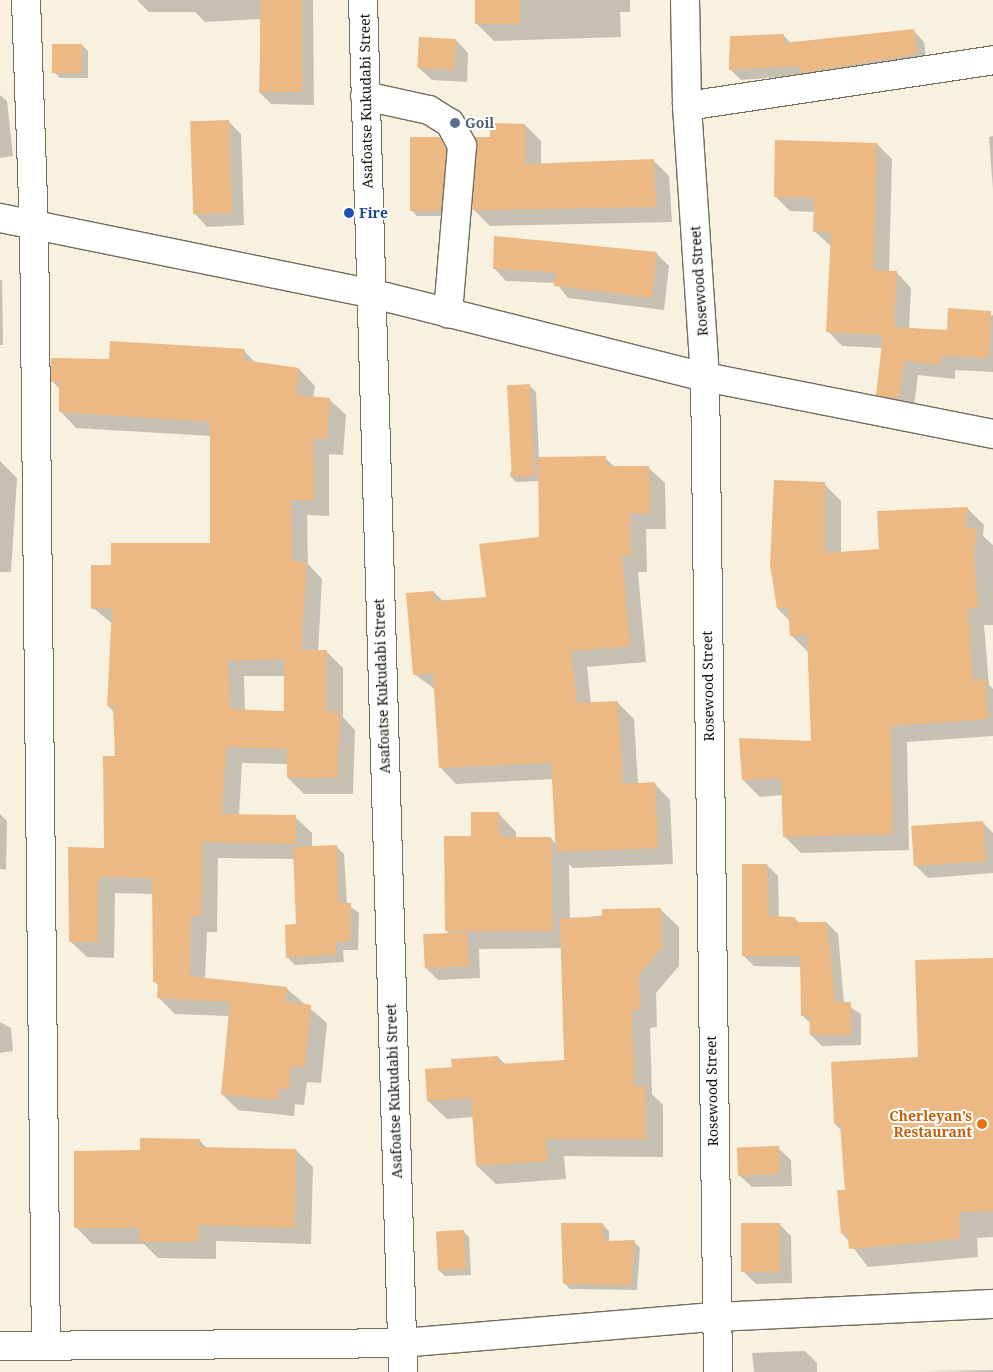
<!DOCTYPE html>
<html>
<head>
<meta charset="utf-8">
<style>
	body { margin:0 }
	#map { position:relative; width:993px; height:1372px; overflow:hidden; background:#f8f1e0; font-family:"Noto Serif",serif }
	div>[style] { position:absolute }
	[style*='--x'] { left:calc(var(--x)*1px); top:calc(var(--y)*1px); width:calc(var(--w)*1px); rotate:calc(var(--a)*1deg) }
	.shadow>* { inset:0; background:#0003 }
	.building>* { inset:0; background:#ecb883; transform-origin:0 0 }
	.roads { filter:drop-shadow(1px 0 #736c5d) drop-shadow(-1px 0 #736c5d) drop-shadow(0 1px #736c5d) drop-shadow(0 -1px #736c5d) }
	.minor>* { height:28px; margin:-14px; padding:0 14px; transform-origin:14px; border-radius:14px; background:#fff }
	.dots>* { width:14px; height:14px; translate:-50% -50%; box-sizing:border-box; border:2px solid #fff; border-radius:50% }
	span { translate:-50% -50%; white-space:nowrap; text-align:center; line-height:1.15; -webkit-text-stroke:4px #fff; paint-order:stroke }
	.street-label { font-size:14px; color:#12100a }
	.service-label { font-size:14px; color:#4e5e75; font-weight:700 }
	.left { translate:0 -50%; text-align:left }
	.transit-label { font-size:14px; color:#164399; font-weight:700 }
	.food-label { font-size:14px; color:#c56008; font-weight:700 }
	.right { translate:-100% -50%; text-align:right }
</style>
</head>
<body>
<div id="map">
	<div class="shadow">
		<i style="clip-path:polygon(137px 0,313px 0,314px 105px,271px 104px,259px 92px,261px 19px,205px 22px,195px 12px,149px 12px)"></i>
		<i style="clip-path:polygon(476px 0,630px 0,630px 12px,620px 12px,621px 37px,494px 41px,477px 24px)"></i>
		<i style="clip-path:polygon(914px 31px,924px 42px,927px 65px,741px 80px,730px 69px,729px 53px,783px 35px,792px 44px)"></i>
		<i style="clip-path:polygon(456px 40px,468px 53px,467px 82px,432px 80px,419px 68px)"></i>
		<i style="clip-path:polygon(82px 45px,88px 51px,88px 78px,60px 78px,54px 72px)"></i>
		<i style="clip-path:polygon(0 95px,7px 101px,13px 156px,0 158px)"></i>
		<i style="clip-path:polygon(228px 121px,241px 134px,244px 225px,207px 227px,195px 214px)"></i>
		<i style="clip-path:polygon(525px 125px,541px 141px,541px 165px,653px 160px,669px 176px,672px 222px,490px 226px,474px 210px,491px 138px)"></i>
		<i style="clip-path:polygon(993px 136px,993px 189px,989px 137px)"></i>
		<i style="clip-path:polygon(439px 138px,451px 156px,446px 216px,417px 216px,411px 210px)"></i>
		<i style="clip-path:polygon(877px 144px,892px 159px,889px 272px,897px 273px,911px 288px,909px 329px,949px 332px,993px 315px,993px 372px,955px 370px,955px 379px,918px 375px,913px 414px,892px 409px,877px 394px,883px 348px,842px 346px,828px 331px,831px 246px,814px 231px,815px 212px,790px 211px,775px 196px)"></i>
		<i style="clip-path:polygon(656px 253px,669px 266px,664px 310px,568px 298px,556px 283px,506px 281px,494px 268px)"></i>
		<i style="clip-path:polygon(0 279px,2px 281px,3px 345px,0 345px)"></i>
		<i style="clip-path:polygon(evenodd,111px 342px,244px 351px,256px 363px,299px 369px,315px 386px,313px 398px,329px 399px,346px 415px,343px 455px,329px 454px,329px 516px,307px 515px,308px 564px,322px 579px,318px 652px,327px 652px,343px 668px,343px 717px,355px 730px,353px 794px,304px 794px,288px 778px,288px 764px,242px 763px,239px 815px,295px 817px,312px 833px,312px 847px,336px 846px,344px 854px,347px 904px,359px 913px,358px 950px,343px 950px,344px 962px,295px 965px,287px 957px,297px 926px,294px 859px,218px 858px,217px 932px,207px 932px,205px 979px,286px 988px,327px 1023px,321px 1083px,307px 1082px,304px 1105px,295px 1104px,294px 1116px,238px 1110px,222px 1094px,230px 1016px,175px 1014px,159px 998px,159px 986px,154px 981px,153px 894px,115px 893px,114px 958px,87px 957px,70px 941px,106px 849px,117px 757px,114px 712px,108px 706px,113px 624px,93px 608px,112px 566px,212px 544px,211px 436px,76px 428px,60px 411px,60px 389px,53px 382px,110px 360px,111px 342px,244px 676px,286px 676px,285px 712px,245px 711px,244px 676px)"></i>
		<i style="clip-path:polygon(530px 386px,536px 392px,539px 458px,605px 458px,615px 467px,648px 467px,665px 483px,666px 529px,646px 529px,647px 572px,638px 572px,646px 662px,587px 667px,591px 704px,617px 702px,634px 719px,638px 784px,654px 783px,670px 800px,673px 864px,573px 868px,569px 864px,570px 919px,660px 909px,679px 927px,679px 966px,656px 993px,657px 1027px,650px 1028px,652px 1094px,663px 1105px,663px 1157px,564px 1156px,566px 1179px,496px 1184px,477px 1166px,474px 1117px,447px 1119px,428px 1101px,453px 1068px,498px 1057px,506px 1065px,566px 1061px,562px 948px,479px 949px,480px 978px,438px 980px,426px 968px,449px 934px,446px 930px,473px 837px,498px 813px,516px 832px,516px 838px,551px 838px,556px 844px,553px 779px,456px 784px,440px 767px,436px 690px,414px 674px,434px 592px,444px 602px,487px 599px,541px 538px,540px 481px,516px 482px,510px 476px)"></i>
		<i style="clip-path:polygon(0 461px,17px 478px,11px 572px,0 572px)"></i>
		<i style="clip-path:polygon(824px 484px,841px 501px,841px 553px,881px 550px,967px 508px,984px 525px,983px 536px,993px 545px,993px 625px,984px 625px,989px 685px,993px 689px,993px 736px,907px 742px,909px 850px,801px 853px,784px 836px,783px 795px,760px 797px,743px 780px,812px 742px,809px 653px,791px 635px,790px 621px,778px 609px,772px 565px)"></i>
		<i style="clip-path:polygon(0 814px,7px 821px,6px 870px,0 869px)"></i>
		<i style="clip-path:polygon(982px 822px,993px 833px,993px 873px,928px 878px,916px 866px)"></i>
		<i style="clip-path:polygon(767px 865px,778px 876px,779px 918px,794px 918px,800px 923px,827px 923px,838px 934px,844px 1003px,861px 1014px,861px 1045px,822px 1046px,811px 1035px,811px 1024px,802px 1015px,801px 967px,754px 966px,743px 955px)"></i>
		<i style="clip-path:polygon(993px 959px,993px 1237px,977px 1238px,978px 1257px,868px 1267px,842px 1233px,847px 1191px,842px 1131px,835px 1124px,920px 1058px)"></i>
		<i style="clip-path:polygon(0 1022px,11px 1028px,13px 1051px,0 1053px)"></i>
		<i style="clip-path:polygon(200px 1141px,207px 1148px,296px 1150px,313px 1167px,311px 1244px,216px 1241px,216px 1259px,158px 1258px,144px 1244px,92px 1244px,76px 1227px,141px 1152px)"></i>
		<i style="clip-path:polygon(778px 1148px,791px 1160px,792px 1186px,752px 1187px,739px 1175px)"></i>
		<i style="clip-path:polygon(779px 1224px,791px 1236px,792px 1283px,756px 1284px,743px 1271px)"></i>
		<i style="clip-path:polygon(603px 1225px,609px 1231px,609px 1242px,634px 1242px,640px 1248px,637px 1290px,570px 1289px,564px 1283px)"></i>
		<i style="clip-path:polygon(463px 1231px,469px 1237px,471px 1275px,445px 1276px,439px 1270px)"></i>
		<i style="clip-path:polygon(805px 1351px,817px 1363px,817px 1372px,754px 1372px,752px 1353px)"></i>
		<i style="clip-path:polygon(993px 1370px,993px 1372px,923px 1371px)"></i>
	</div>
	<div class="building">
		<i style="left:260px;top:0;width:42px;height:92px"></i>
		<i style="left:475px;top:0;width:45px;height:24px"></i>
		<i style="clip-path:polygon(914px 29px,917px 54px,801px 73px,800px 66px,729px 70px,730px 36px,784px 34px,784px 43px)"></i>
		<i style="left:419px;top:37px;width:37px;height:31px;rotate:3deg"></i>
		<i style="left:52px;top:44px;width:30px;height:29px"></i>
		<i style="left:229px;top:120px;width:93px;height:39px;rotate:88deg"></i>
		<i style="clip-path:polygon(490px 123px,525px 124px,525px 164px,654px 159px,656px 207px,472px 210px,475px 137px,490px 137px)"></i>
		<i style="clip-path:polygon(410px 137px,440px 137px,446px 149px,441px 211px,410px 211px)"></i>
		<i style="clip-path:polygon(775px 140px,877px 143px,874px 270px,897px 271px,894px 327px,947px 330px,948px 308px,991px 311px,989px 358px,941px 356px,940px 365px,904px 361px,899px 399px,876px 395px,883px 335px,826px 332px,831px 232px,813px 232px,814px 198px,774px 197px)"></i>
		<i style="clip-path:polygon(494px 236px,657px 252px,652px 298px,554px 286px,556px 272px,493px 269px)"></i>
		<i style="clip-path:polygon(evenodd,110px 341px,245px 349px,243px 360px,299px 368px,296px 395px,330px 398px,327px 439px,313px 438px,314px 500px,291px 500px,292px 561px,307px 562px,301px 650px,327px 650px,327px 712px,340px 713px,338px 778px,287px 778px,287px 749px,226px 747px,222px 814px,296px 815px,296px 844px,202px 842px,201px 916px,191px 916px,189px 976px,287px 987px,285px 1002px,311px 1005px,305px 1067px,291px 1066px,289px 1090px,279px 1088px,278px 1100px,221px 1094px,230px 1002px,157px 998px,158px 982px,153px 982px,152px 878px,99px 877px,98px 942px,69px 942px,68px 847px,104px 848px,103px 756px,115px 756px,113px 706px,107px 706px,112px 608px,91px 609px,91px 565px,111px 565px,111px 543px,210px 543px,210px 422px,59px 412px,59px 382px,51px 382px,51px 358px,109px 359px,110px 341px,284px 659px,284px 711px,230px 709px,228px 661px,284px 659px)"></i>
		<i style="left:530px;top:384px;width:92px;height:23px;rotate:87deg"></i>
		<i style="clip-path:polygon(606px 456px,606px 466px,649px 466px,650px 514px,630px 513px,631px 556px,622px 556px,630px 646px,571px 651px,577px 703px,618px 701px,623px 784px,655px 782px,658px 848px,556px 852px,551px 763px,439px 768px,433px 673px,413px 675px,406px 593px,434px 591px,435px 601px,486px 597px,479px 544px,539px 537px,538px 457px)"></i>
		<i style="clip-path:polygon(774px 480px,825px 482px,825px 553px,879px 549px,877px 511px,968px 507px,966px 528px,977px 528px,974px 554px,978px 608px,968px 609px,973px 680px,985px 679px,988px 719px,891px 726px,893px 834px,783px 837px,781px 778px,742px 780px,739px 738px,811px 741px,807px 635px,790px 636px,788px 608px,777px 609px,770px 565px)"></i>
		<i style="clip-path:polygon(471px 812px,499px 812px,499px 837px,551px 837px,553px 931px,445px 931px,444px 836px,471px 836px)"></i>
		<i style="left:983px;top:821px;width:40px;height:72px;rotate:86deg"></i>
		<i style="clip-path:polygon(337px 845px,339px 903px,351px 903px,350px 942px,335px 942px,337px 954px,286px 958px,285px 925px,296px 924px,293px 847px)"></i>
		<i style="clip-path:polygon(742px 864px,767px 864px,769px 916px,795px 917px,795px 922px,827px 922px,835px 1002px,851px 1002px,851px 1035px,810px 1035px,809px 1016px,801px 1016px,800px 956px,742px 956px)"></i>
		<i style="clip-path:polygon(661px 908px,662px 948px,639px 974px,640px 1009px,632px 1010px,634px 1086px,645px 1086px,646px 1139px,546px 1139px,548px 1161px,476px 1166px,471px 1098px,427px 1101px,425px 1069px,452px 1067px,451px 1059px,498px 1056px,499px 1064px,564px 1060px,560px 918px,602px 917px,602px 909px)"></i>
		<i style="left:467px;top:932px;width:34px;height:44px;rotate:87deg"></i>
		<i style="clip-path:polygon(993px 958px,993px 1211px,959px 1212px,960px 1239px,849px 1249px,847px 1233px,841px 1234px,837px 1190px,845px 1190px,840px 1124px,834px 1124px,831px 1062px,918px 1057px,915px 960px)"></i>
		<i style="clip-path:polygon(140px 1138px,200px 1139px,200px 1147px,296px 1149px,295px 1228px,199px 1225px,199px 1242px,139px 1242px,140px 1228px,74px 1228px,74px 1151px,140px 1150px)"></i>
		<i style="left:779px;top:1146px;width:28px;height:42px;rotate:88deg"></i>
		<i style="clip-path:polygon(561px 1223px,603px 1223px,604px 1241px,635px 1240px,631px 1285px,563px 1284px)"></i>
		<i style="left:741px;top:1223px;width:39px;height:49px"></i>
		<i style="left:464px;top:1230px;width:39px;height:28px;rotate:87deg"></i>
	</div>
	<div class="roads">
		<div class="minor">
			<i style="--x:26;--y:0;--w:225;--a:88"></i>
			<i style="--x:34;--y:225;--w:1121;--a:89.39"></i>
			<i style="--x:363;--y:0;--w:1373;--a:88.33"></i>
			<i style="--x:685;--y:0;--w:106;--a:88.9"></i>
			<i style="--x:687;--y:106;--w:272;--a:86.2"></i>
			<i style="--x:705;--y:377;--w:995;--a:89.25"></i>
			<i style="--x:365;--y:96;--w:66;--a:12.3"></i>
			<i style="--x:429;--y:110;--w:25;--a:32"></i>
			<i style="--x:450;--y:123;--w:26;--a:62"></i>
			<i style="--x:462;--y:146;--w:168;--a:94.8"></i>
			<i style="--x:687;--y:106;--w:309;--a:-8.5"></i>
			<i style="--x:0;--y:218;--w:378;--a:11.5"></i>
			<i style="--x:370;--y:293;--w:345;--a:14.1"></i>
			<i style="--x:705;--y:377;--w:294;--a:11.2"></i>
			<i style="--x:0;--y:1346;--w:402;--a:-0.4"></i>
			<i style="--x:402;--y:1343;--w:313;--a:-4.8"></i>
			<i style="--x:714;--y:1317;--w:279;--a:-2.7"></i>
		</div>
	</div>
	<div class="dots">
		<i style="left:455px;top:123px;background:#5c6f8a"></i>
		<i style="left:349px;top:213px;background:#1a4fb4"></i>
		<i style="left:982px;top:1124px;background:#e8710a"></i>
	</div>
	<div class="street-label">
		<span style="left:366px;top:101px;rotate:-91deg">Asafoatse Kukudabi Street</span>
		<span style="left:699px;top:281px;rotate:-94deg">Rosewood Street</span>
		<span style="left:382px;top:686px;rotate:-92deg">Asafoatse Kukudabi Street</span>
		<span style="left:708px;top:686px;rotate:-91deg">Rosewood Street</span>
		<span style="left:394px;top:1091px;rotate:-92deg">Asafoatse Kukudabi Street</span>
		<span style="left:712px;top:1091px;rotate:-91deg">Rosewood Street</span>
	</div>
	<div class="service-label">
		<span class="left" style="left:465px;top:123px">Goil</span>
	</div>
	<div class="transit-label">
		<span class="left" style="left:359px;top:213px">Fire</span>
	</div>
	<div class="food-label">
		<span class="right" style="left:972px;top:1124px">Cherleyan’s<br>Restaurant</span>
	</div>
</div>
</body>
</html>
